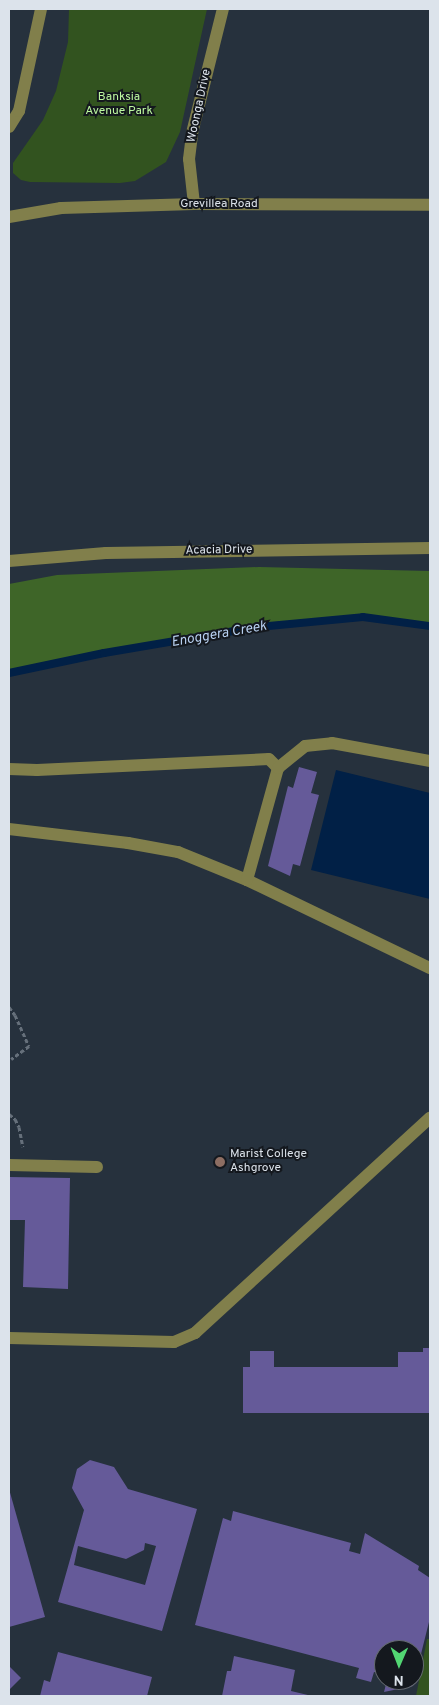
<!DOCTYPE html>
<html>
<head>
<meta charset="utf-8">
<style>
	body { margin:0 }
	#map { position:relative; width:439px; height:1705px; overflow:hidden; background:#26313d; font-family:Overpass,sans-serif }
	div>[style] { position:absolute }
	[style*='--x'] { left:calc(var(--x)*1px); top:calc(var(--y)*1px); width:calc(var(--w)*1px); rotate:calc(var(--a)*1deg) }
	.green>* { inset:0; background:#32531f }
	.forest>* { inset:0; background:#3e6528 }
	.water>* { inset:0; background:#012046 }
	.stream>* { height:8px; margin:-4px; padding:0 4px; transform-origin:4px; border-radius:4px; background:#012046 }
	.building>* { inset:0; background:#655a99 }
	.path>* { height:3px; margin-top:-1.5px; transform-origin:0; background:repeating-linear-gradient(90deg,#66707b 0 4px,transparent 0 6.5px) }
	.minor>* { height:12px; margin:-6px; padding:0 6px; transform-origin:6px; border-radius:6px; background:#817f4b }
	.dots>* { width:14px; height:14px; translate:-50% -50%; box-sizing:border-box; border:2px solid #14181e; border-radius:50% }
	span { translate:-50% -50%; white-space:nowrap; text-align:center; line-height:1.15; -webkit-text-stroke:4px #14181e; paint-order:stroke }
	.park-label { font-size:12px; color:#bdf8a0 }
	.street-label { font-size:12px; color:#dce3eb }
	.poi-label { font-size:12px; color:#dce3eb }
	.left { translate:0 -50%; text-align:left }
	.water-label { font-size:14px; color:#b7cfef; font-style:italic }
	.frame { position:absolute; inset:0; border:10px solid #dce3eb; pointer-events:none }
	.north { position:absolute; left:374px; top:1640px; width:50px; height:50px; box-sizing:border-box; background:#14181e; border:1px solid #646970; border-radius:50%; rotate:181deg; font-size:14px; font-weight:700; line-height:20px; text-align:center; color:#dce3eb }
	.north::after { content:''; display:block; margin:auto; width:18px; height:22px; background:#52d673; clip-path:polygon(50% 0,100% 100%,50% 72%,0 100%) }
</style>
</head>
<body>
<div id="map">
	<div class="green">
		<i style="clip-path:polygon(69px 9px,207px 9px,180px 132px,166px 162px,135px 181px,120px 183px,30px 182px,21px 180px,13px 173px,13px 163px,43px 120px,56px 91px,68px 42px)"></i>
		<i style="clip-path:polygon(427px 1639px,430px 1639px,430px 1696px,416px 1696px)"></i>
	</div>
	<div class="forest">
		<i style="clip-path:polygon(259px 567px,430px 571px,430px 626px,363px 617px,258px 627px,104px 653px,9px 673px,9px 584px,57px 575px)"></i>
	</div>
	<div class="water">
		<i style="clip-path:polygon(336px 770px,430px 793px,430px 899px,311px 870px)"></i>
	</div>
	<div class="stream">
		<i style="--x:9;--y:673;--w:97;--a:-11.9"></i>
		<i style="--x:104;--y:653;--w:156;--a:-9.6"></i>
		<i style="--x:258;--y:627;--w:105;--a:-5.4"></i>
		<i style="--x:363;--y:617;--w:68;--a:7.7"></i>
	</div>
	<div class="building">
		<i style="clip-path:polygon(299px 767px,317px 772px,311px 793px,319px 795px,300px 866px,293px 864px,290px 876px,268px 866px,288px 786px,293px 788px)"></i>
		<i style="clip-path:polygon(9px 1177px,70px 1178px,68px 1289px,23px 1287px,25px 1220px,9px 1220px)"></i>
		<i style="clip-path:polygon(423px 1348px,430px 1348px,430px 1413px,243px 1413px,243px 1367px,250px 1367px,250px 1351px,274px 1351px,274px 1367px,398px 1367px,398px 1352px,423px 1352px)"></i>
		<i style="clip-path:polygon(evenodd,90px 1460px,114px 1467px,128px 1489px,197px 1509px,162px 1631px,58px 1602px,84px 1510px,72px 1488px,77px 1469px,90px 1460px,145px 1543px,156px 1546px,145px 1585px,74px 1565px,78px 1546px,126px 1559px,144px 1550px,145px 1543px)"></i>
		<i style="clip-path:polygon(9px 1489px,45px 1617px,9px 1627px)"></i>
		<i style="clip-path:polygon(233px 1511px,351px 1543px,349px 1551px,360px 1554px,365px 1533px,419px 1566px,418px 1570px,430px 1578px,430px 1618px,413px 1686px,384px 1692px,387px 1680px,414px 1680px,414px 1650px,384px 1650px,384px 1674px,374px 1672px,371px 1682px,356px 1678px,359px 1668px,195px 1625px,223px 1518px,231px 1521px)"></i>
		<i style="clip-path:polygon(58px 1652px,152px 1677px,147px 1696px,40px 1696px,44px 1680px,50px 1682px)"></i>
		<i style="clip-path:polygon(234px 1656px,295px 1670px,291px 1691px,312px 1696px,222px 1696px,227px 1671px,231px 1671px)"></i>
		<i style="clip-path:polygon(9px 1666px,21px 1678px,9px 1690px)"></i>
	</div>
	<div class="path">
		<i style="--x:9;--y:1007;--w:10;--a:53"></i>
		<i style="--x:15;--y:1015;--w:34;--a:66"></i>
		<i style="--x:29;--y:1046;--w:22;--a:144"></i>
		<i style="--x:9;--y:1114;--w:8;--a:40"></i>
		<i style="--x:15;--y:1119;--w:9;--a:63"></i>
		<i style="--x:19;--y:1127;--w:20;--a:79"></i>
	</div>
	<div class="minor">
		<i style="--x:9;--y:127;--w:19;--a:-58"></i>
		<i style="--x:19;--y:111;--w:104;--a:-77.8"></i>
		<i style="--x:194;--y:204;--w:45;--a:-96.3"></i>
		<i style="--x:189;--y:159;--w:26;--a:-83"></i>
		<i style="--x:192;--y:133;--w:128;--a:-76"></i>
		<i style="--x:9;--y:217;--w:53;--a:-9.8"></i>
		<i style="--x:61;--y:208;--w:133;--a:-1.7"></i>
		<i style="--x:194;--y:204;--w:236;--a:0.2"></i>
		<i style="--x:9;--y:561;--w:97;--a:-4.7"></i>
		<i style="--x:106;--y:553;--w:324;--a:-0.9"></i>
		<i style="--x:9;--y:769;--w:28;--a:2"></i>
		<i style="--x:37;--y:770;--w:232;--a:-2.7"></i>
		<i style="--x:269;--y:759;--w:13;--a:45"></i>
		<i style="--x:9;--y:829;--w:120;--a:6.7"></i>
		<i style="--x:128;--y:843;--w:51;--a:10.2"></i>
		<i style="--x:178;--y:852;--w:74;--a:22.1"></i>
		<i style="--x:247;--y:880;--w:203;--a:25.7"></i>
		<i style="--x:247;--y:880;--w:116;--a:-74.5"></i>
		<i style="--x:278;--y:768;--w:35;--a:-39"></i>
		<i style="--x:305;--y:746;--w:27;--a:-6"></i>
		<i style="--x:332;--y:743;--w:100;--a:10.4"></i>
		<i style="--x:9;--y:1165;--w:88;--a:1.3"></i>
		<i style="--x:9;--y:1338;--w:165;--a:1.4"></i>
		<i style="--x:174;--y:1342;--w:23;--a:-23"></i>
		<i style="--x:195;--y:1333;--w:319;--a:-42.5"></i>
	</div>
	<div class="dots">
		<i style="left:220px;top:1162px;background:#8d6e63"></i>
	</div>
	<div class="park-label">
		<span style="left:119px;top:105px">Banksia<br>Avenue Park</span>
	</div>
	<div class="street-label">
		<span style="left:200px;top:106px;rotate:-78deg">Woonga Drive</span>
		<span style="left:219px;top:205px">Grevillea Road</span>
		<span style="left:219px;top:551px;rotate:-1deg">Acacia Drive</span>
	</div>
	<div class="poi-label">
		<span class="left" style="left:230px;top:1162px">Marist College<br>Ashgrove</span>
	</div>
	<div class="water-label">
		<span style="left:219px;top:635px;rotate:-10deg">Enoggera Creek</span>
	</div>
	<div class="frame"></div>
	<div class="north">N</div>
</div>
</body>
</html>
